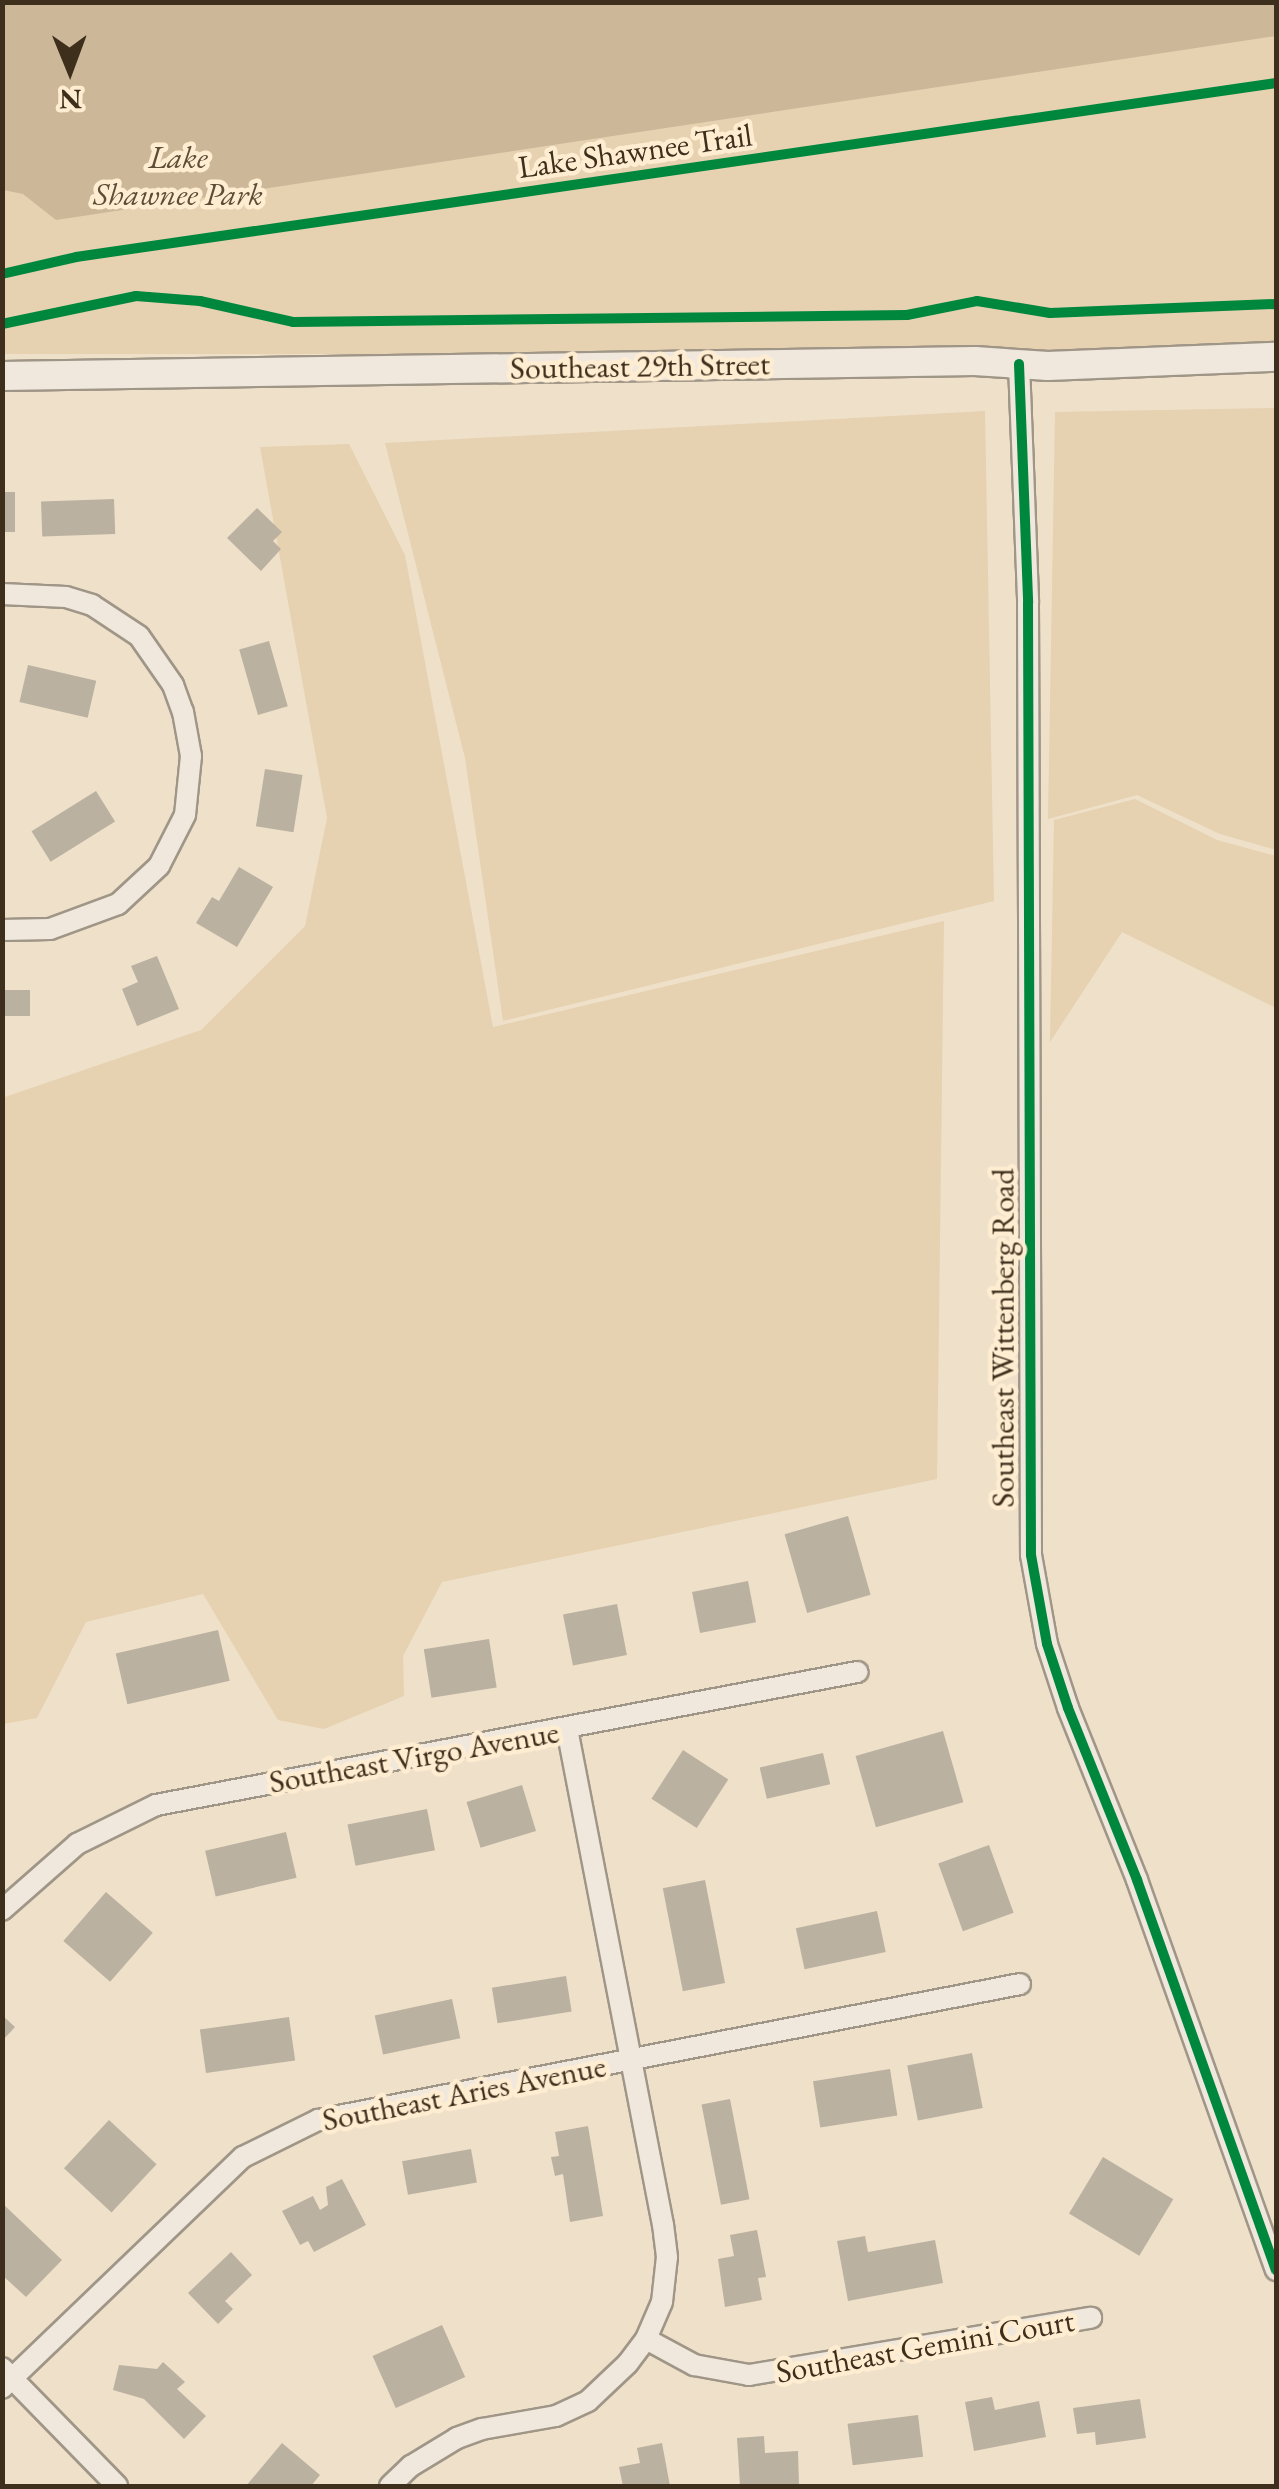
<!DOCTYPE html>
<html>
<head>
<meta charset="utf-8">
<style>
	body { margin:0 }
	#map { position:relative; width:1279px; height:2489px; overflow:hidden; background:#efe0c9; font-family:"EB Garamond",serif }
	div>[style] { position:absolute }
	[style*='--x'] { left:calc(var(--x)*1px); top:calc(var(--y)*1px); width:calc(var(--w)*1px); rotate:calc(var(--a)*1deg) }
	.green>* { inset:0; background:#e6d1b1; transform-origin:0 0 }
	.water>* { inset:0; background:#ccb799 }
	.building>* { inset:0; background:#bbb1a0; transform-origin:0 0 }
	.roads { filter:drop-shadow(2px 0 #a09687) drop-shadow(-2px 0 #a09687) drop-shadow(0 2px #a09687) drop-shadow(0 -2px #a09687) }
	.minor>* { height:20px; margin:-10px; padding:0 10px; transform-origin:10px; border-radius:10px; background:#f0e8dd }
	.secondary>* { height:28px; margin:-14px; padding:0 14px; transform-origin:14px; border-radius:14px; background:#f0e8dd }
	.cycleway>* { height:10px; margin:-5px; padding:0 5px; transform-origin:5px; border-radius:5px; background:#00873e }
	span { translate:-50% -50%; white-space:nowrap; text-align:center; line-height:1.15; -webkit-text-stroke:9px #ffedd2; paint-order:stroke }
	.street-label { font-size:32px; color:#3e2f1c }
	.park-label { font-size:32px; color:#5e4d36; font-style:italic }
	.frame { position:absolute; inset:0; border:5px solid #3e2f1c; pointer-events:none }
	.north { position:absolute; left:20px; top:20px; width:100px; height:100px; -webkit-text-stroke:8px #ffedd2; paint-order:stroke; rotate:179deg; font-size:28px; font-weight:700; line-height:40px; text-align:center; color:#3e2f1c }
	.north::after { content:''; display:block; margin:auto; width:35px; height:45px; background:#3e2f1c; clip-path:polygon(50% 0,100% 100%,50% 72%,0 100%) }
</style>
</head>
<body>
<div id="map">
	<div class="green">
		<i style="left:2px;top:3px;width:1274px;height:351px"></i>
		<i style="clip-path:polygon(1276px 408px,1276px 850px,1220px 834px,1137px 795px,1048px 819px,1055px 412px)"></i>
		<i style="clip-path:polygon(985px 411px,994px 901px,503px 1021px,465px 758px,385px 443px)"></i>
		<i style="clip-path:polygon(349px 444px,405px 555px,493px 1027px,944px 921px,937px 1479px,442px 1582px,403px 1656px,404px 1696px,324px 1729px,278px 1720px,203px 1594px,86px 1622px,37px 1718px,3px 1724px,2px 1098px,201px 1030px,305px 926px,327px 818px,260px 447px)"></i>
		<i style="clip-path:polygon(1135px 799px,1217px 840px,1276px 856px,1276px 1008px,1122px 932px,1050px 1042px,1054px 820px)"></i>
	</div>
	<div class="water">
		<i style="clip-path:polygon(1276px 2px,1276px 36px,56px 220px,23px 194px,3px 190px,3px 3px)"></i>
	</div>
	<div class="building">
		<i style="left:2px;top:492px;width:13px;height:40px"></i>
		<i style="left:114px;top:499px;width:35px;height:73px;rotate:88deg"></i>
		<i style="clip-path:polygon(257px 508px,282px 532px,273px 541px,281px 549px,261px 571px,227px 538px)"></i>
		<i style="left:269px;top:641px;width:68px;height:31px;rotate:74deg"></i>
		<i style="left:28px;top:665px;width:70px;height:38px;rotate:13deg"></i>
		<i style="left:265px;top:769px;width:38px;height:58px;rotate:9deg"></i>
		<i style="left:96px;top:791px;width:36px;height:76px;rotate:58deg"></i>
		<i style="clip-path:polygon(239px 867px,273px 887px,237px 947px,196px 923px,212px 897px,219px 901px)"></i>
		<i style="clip-path:polygon(157px 956px,179px 1009px,137px 1026px,122px 989px,138px 982px,131px 966px)"></i>
		<i style="left:2px;top:990px;width:28px;height:26px"></i>
		<i style="left:848px;top:1516px;width:82px;height:66px;rotate:74deg"></i>
		<i style="left:748px;top:1581px;width:42px;height:57px;rotate:79deg"></i>
		<i style="left:617px;top:1604px;width:52px;height:55px;rotate:79deg"></i>
		<i style="left:218px;top:1630px;width:52px;height:105px;rotate:77deg"></i>
		<i style="left:489px;top:1639px;width:49px;height:66px;rotate:81deg"></i>
		<i style="left:943px;top:1731px;width:74px;height:91px;rotate:74deg"></i>
		<i style="left:683px;top:1750px;width:54px;height:58px;rotate:33deg"></i>
		<i style="left:823px;top:1753px;width:32px;height:65px;rotate:77deg"></i>
		<i style="left:522px;top:1785px;width:48px;height:58px;rotate:73deg"></i>
		<i style="left:427px;top:1809px;width:42px;height:81px;rotate:79deg"></i>
		<i style="left:286px;top:1832px;width:47px;height:83px;rotate:77deg"></i>
		<i style="left:989px;top:1845px;width:72px;height:54px;rotate:70deg"></i>
		<i style="left:705px;top:1880px;width:105px;height:43px;rotate:79deg"></i>
		<i style="left:106px;top:1892px;width:62px;height:65px;rotate:41deg"></i>
		<i style="left:877px;top:1911px;width:42px;height:83px;rotate:78deg"></i>
		<i style="left:566px;top:1976px;width:36px;height:75px;rotate:81deg"></i>
		<i style="left:452px;top:1999px;width:40px;height:79px;rotate:78deg"></i>
		<i style="clip-path:polygon(2px 2015px,15px 2027px,2px 2041px)"></i>
		<i style="left:289px;top:2017px;width:44px;height:90px;rotate:82deg"></i>
		<i style="left:972px;top:2053px;width:56px;height:66px;rotate:79deg"></i>
		<i style="left:890px;top:2069px;width:47px;height:78px;rotate:81deg"></i>
		<i style="left:730px;top:2099px;width:102px;height:29px;rotate:79deg"></i>
		<i style="left:109px;top:2120px;width:65px;height:66px;rotate:43deg"></i>
		<i style="clip-path:polygon(588px 2126px,603px 2216px,570px 2222px,563px 2174px,555px 2176px,551px 2157px,559px 2156px,555px 2132px)"></i>
		<i style="left:471px;top:2149px;width:34px;height:70px;rotate:80deg"></i>
		<i style="left:1103px;top:2157px;width:82px;height:66px;rotate:31deg"></i>
		<i style="clip-path:polygon(342px 2179px,366px 2225px,314px 2252px,308px 2241px,300px 2245px,282px 2211px,313px 2196px,320px 2210px,328px 2205px,326px 2187px)"></i>
		<i style="clip-path:polygon(2px 2203px,62px 2260px,26px 2297px,2px 2275px)"></i>
		<i style="clip-path:polygon(757px 2230px,766px 2277px,758px 2278px,762px 2300px,725px 2307px,718px 2259px,734px 2256px,730px 2235px)"></i>
		<i style="clip-path:polygon(865px 2236px,868px 2252px,935px 2240px,943px 2283px,848px 2301px,837px 2241px)"></i>
		<i style="clip-path:polygon(231px 2252px,252px 2275px,225px 2301px,233px 2309px,218px 2324px,188px 2293px)"></i>
		<i style="left:442px;top:2325px;width:57px;height:76px;rotate:66deg"></i>
		<i style="clip-path:polygon(163px 2362px,185px 2382px,177px 2389px,206px 2416px,184px 2439px,144px 2399px,113px 2390px,119px 2365px,157px 2369px)"></i>
		<i style="clip-path:polygon(992px 2397px,995px 2410px,1039px 2401px,1046px 2437px,974px 2451px,965px 2402px)"></i>
		<i style="clip-path:polygon(1140px 2399px,1146px 2438px,1096px 2445px,1095px 2432px,1077px 2434px,1073px 2408px)"></i>
		<i style="left:918px;top:2415px;width:42px;height:71px;rotate:83deg"></i>
		<i style="clip-path:polygon(764px 2436px,765px 2453px,798px 2451px,799px 2486px,740px 2486px,737px 2438px)"></i>
		<i style="clip-path:polygon(282px 2443px,320px 2475px,311px 2486px,246px 2486px)"></i>
		<i style="clip-path:polygon(662px 2443px,670px 2486px,623px 2486px,619px 2467px,640px 2463px,637px 2448px)"></i>
	</div>
	<div class="roads">
		<div class="minor">
			<i style="--x:1019;--y:364;--w:239;--a:87.8"></i>
			<i style="--x:1028;--y:603;--w:952;--a:89.82"></i>
			<i style="--x:1031;--y:1555;--w:90;--a:79.8"></i>
			<i style="--x:1047;--y:1644;--w:67;--a:71.8"></i>
			<i style="--x:1068;--y:1708;--w:185;--a:68.1"></i>
			<i style="--x:1137;--y:1880;--w:414;--a:70.4"></i>
			<i style="--x:2;--y:594;--w:64;--a:2.7"></i>
			<i style="--x:66;--y:597;--w:27;--a:17"></i>
			<i style="--x:92;--y:605;--w:56;--a:33.4"></i>
			<i style="--x:139;--y:636;--w:60;--a:55.2"></i>
			<i style="--x:173;--y:685;--w:29;--a:70"></i>
			<i style="--x:183;--y:712;--w:45;--a:79.7"></i>
			<i style="--x:191;--y:756;--w:59;--a:95.8"></i>
			<i style="--x:185;--y:815;--w:57;--a:117"></i>
			<i style="--x:159;--y:866;--w:56;--a:137.2"></i>
			<i style="--x:118;--y:904;--w:72;--a:159.8"></i>
			<i style="--x:50;--y:929;--w:48;--a:178.8"></i>
			<i style="--x:2;--y:1910;--w:100;--a:-41.3"></i>
			<i style="--x:77;--y:1844;--w:88;--a:-26.3"></i>
			<i style="--x:156;--y:1805;--w:714;--a:-10.74"></i>
			<i style="--x:646;--y:2339;--w:55;--a:28.4"></i>
			<i style="--x:694;--y:2365;--w:56;--a:10.3"></i>
			<i style="--x:749;--y:2375;--w:347;--a:-9.5"></i>
			<i style="--x:2;--y:2368;--w:165;--a:45.7"></i>
			<i style="--x:2;--y:2388;--w:334;--a:-43.8"></i>
			<i style="--x:243;--y:2157;--w:84;--a:-26.3"></i>
			<i style="--x:318;--y:2120;--w:715;--a:-10.96"></i>
			<i style="--x:390;--y:2486;--w:29;--a:-44"></i>
			<i style="--x:411;--y:2466;--w:54;--a:-31.3"></i>
			<i style="--x:457;--y:2438;--w:27;--a:-20"></i>
			<i style="--x:482;--y:2429;--w:75;--a:-10"></i>
			<i style="--x:556;--y:2416;--w:35;--a:-25"></i>
			<i style="--x:588;--y:2401;--w:55;--a:-43.5"></i>
			<i style="--x:628;--y:2363;--w:30;--a:-53"></i>
			<i style="--x:646;--y:2339;--w:40;--a:-66.6"></i>
			<i style="--x:662;--y:2302;--w:45;--a:-83.7"></i>
			<i style="--x:667;--y:2257;--w:32;--a:-97"></i>
			<i style="--x:663;--y:2225;--w:505;--a:-100.95"></i>
		</div>
		<div class="secondary">
			<i style="--x:2;--y:376;--w:973;--a:-0.88"></i>
			<i style="--x:975;--y:361;--w:73;--a:3.9"></i>
			<i style="--x:1048;--y:366;--w:228;--a:-2.3"></i>
		</div>
	</div>
	<div class="cycleway">
		<i style="--x:2;--y:274;--w:76;--a:-12.9"></i>
		<i style="--x:76;--y:257;--w:1213;--a:-8.25"></i>
		<i style="--x:2;--y:324;--w:137;--a:-11.8"></i>
		<i style="--x:136;--y:296;--w:64;--a:4.5"></i>
		<i style="--x:200;--y:301;--w:95;--a:12.7"></i>
		<i style="--x:293;--y:322;--w:614;--a:-0.65"></i>
		<i style="--x:907;--y:315;--w:71;--a:-11.3"></i>
		<i style="--x:977;--y:301;--w:74;--a:9.3"></i>
		<i style="--x:1050;--y:313;--w:226;--a:-2.3"></i>
		<i style="--x:1019;--y:364;--w:239;--a:87.8"></i>
		<i style="--x:1028;--y:603;--w:952;--a:89.82"></i>
		<i style="--x:1031;--y:1555;--w:90;--a:79.8"></i>
		<i style="--x:1047;--y:1644;--w:67;--a:71.8"></i>
		<i style="--x:1068;--y:1708;--w:185;--a:68.1"></i>
		<i style="--x:1137;--y:1880;--w:414;--a:70.4"></i>
	</div>
	<div class="street-label">
		<span style="left:635px;top:151px;rotate:-8deg">Lake Shawnee Trail</span>
		<span style="left:640px;top:366px;rotate:-1deg">Southeast 29th Street</span>
		<span style="left:1003px;top:1338px;rotate:-90deg">Southeast Wittenberg Road</span>
		<span style="left:414px;top:1757px;rotate:-10deg">Southeast Virgo Avenue</span>
		<span style="left:464px;top:2093px;rotate:-11deg">Southeast Aries Avenue</span>
		<span style="left:925px;top:2346px;rotate:-10deg">Southeast Gemini Court</span>
	</div>
	<div class="park-label">
		<span style="left:178px;top:176px">Lake<br>Shawnee Park</span>
	</div>
	<div class="frame"></div>
	<div class="north">N</div>
</div>
</body>
</html>
